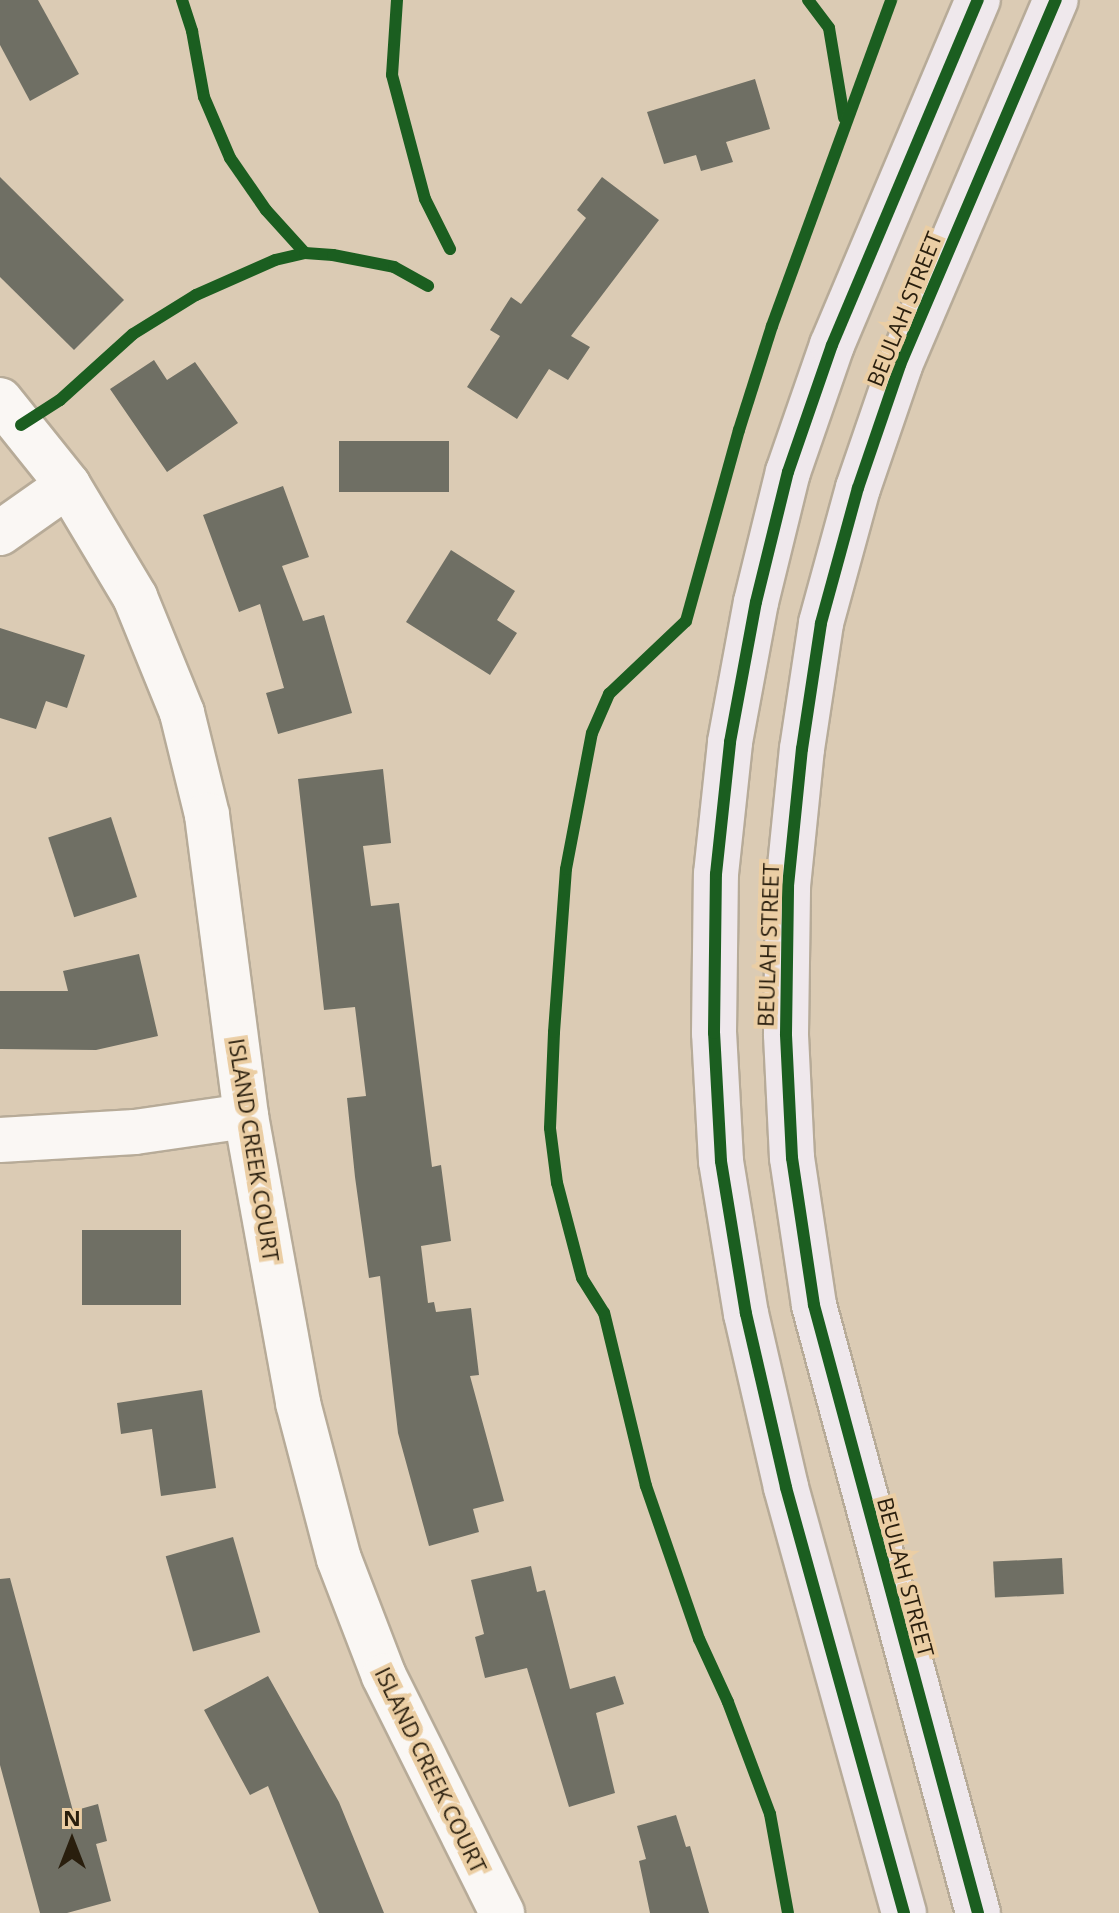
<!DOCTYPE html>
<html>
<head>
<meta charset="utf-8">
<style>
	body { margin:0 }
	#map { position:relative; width:1119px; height:1913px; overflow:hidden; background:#dbcbb4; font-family:"Open Sans",sans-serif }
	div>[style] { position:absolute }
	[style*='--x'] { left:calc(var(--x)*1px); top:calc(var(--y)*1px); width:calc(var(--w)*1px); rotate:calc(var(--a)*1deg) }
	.building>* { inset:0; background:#6f6f64; transform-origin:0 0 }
	.roads { filter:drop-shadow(2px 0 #b7ab98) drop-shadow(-2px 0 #b7ab98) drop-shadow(0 2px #b7ab98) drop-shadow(0 -2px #b7ab98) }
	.minor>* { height:44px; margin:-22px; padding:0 22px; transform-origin:22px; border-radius:22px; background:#faf7f4 }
	.major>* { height:44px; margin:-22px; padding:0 22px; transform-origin:22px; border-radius:22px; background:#efe8ec }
	.cycleway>* { height:12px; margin:-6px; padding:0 6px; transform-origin:6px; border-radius:6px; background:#1b5e20 }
	span { translate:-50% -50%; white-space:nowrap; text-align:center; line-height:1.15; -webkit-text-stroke:8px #ebcea4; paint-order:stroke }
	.street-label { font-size:22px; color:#291e0d }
	.north { position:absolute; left:32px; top:1801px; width:80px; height:80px; -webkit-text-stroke:6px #ebcea4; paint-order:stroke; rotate:0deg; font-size:22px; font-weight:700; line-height:32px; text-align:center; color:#291e0d }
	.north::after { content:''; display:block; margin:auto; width:28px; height:36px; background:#291e0d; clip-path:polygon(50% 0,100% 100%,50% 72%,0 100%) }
</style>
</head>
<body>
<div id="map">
	<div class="building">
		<i style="clip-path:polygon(0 0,38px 0,79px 74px,30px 101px,0 45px)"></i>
		<i style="clip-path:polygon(755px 79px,770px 129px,726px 142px,733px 162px,701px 171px,696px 155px,664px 164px,647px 112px)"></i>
		<i style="clip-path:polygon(0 177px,124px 300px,74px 350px,0 277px)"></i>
		<i style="clip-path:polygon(602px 177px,659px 220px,571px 336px,590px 347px,568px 380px,549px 369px,517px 419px,467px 387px,500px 336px,490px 330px,511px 297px,521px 304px,586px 218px,577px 210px)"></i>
		<i style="clip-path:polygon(154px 360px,167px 380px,195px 362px,238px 423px,167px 472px,110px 389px)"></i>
		<i style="left:339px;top:441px;width:110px;height:51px"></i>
		<i style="clip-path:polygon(283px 486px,309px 557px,282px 566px,303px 621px,324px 615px,352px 713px,278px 734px,266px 693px,284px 688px,260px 604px,239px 612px,203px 515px)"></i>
		<i style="clip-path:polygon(451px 550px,515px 591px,497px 620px,517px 633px,490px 675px,406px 622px)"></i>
		<i style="clip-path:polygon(0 628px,85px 655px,67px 708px,46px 701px,36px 729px,0 718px)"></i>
		<i style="clip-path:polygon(383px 769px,391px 843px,363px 846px,371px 906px,399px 903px,432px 1167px,441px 1165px,451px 1241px,421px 1246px,428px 1303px,434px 1302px,436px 1312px,471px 1308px,479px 1375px,470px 1376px,504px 1501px,473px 1509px,479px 1532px,429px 1546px,398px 1433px,380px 1276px,369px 1278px,355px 1177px,347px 1098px,366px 1096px,355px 1007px,324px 1010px,298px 779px)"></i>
		<i style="left:111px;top:817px;width:84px;height:66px;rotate:72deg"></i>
		<i style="clip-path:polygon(139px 954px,158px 1036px,96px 1050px,0 1049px,0 991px,68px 991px,63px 971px)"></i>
		<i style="left:82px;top:1230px;width:99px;height:75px"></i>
		<i style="clip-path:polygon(202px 1390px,216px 1488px,161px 1496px,152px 1429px,121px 1434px,117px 1403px)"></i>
		<i style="left:233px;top:1537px;width:99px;height:70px;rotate:74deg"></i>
		<i style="left:1062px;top:1558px;width:36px;height:69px;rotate:87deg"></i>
		<i style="clip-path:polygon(531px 1566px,537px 1592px,545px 1590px,570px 1689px,615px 1676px,624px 1704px,596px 1713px,615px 1793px,569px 1807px,527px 1668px,485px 1678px,475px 1637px,484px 1634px,471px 1580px)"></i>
		<i style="clip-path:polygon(10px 1578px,73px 1811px,98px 1804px,107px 1841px,96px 1844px,111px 1901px,67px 1913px,40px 1913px,0 1765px,0 1579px)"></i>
		<i style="clip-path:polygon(268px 1676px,339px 1802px,384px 1913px,319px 1913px,268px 1786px,250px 1795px,204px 1710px)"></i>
		<i style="clip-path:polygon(676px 1815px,686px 1847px,690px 1846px,709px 1913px,650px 1913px,639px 1861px,646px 1859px,637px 1826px)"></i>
	</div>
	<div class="roads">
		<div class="minor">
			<i style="--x:0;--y:400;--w:109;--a:51.3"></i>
			<i style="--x:68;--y:485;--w:131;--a:59.1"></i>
			<i style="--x:135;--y:597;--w:125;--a:67.9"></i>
			<i style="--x:182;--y:713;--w:105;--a:76.2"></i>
			<i style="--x:207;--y:815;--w:304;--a:82.6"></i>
			<i style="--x:246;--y:1116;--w:292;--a:79.7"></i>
			<i style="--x:298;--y:1403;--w:161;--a:75.3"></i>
			<i style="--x:339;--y:1559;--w:125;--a:69"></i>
			<i style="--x:384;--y:1676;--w:265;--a:63.5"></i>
			<i style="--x:0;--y:533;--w:83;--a:-35.2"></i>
			<i style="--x:0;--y:1140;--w:135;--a:-3.4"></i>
			<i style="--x:135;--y:1132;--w:112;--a:-8.2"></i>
		</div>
		<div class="major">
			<i style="--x:904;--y:1913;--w:442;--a:-105.5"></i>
			<i style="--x:786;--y:1487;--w:178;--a:-103"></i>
			<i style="--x:746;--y:1314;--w:155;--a:-99.3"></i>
			<i style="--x:721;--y:1161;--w:128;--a:-93.1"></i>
			<i style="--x:714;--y:1033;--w:159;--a:-89.3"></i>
			<i style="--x:716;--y:874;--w:133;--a:-83.9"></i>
			<i style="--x:730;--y:742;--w:142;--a:-79.5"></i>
			<i style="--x:756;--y:602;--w:134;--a:-76.2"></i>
			<i style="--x:788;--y:472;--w:134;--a:-70.9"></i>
			<i style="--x:832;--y:345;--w:375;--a:-67.1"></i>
			<i style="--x:978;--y:1913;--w:630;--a:-105.1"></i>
			<i style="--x:814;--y:1305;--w:149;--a:-98.5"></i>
			<i style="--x:792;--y:1158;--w:124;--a:-92.8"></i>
			<i style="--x:786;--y:1034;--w:148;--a:-89.2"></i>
			<i style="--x:788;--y:886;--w:138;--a:-84.2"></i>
			<i style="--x:802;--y:749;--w:127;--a:-81.4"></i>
			<i style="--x:821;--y:623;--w:140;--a:-74.7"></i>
			<i style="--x:858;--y:488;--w:130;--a:-71.1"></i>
			<i style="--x:900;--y:365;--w:397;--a:-66.9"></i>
		</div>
	</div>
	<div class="cycleway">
		<i style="--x:182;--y:0;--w:33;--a:72"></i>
		<i style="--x:192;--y:31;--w:67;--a:79.7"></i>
		<i style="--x:204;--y:97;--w:66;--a:66.9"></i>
		<i style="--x:230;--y:158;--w:63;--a:55.3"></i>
		<i style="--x:266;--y:210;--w:58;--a:47.8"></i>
		<i style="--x:397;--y:0;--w:75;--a:93.8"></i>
		<i style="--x:392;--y:75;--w:128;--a:75.1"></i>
		<i style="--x:425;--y:199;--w:56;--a:63.4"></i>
		<i style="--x:808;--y:0;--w:35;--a:53"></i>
		<i style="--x:829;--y:28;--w:91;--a:80.5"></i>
		<i style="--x:21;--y:425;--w:46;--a:-32.7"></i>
		<i style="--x:60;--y:400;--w:98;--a:-42.1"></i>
		<i style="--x:133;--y:334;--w:74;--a:-31.8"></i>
		<i style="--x:196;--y:295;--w:86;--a:-23.9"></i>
		<i style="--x:275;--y:260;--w:31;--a:-13"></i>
		<i style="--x:305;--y:253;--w:28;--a:4"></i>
		<i style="--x:333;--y:255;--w:62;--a:11.1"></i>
		<i style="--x:394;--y:267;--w:39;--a:29"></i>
		<i style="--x:788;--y:1913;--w:101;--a:-100.3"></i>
		<i style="--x:770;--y:1814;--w:120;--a:-110.6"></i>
		<i style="--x:728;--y:1702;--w:69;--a:-114.7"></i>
		<i style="--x:699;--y:1639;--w:162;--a:-109.1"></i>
		<i style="--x:646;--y:1486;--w:178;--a:-103.6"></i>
		<i style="--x:604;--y:1313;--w:41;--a:-122.2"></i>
		<i style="--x:582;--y:1278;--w:98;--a:-104.7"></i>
		<i style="--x:557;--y:1183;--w:55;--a:-97.3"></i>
		<i style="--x:550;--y:1128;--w:96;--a:-87.6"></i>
		<i style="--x:554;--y:1032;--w:163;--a:-85.8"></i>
		<i style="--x:566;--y:869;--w:138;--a:-79.2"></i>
		<i style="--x:592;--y:733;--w:43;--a:-66.4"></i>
		<i style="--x:609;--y:694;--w:106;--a:-43.5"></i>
		<i style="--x:686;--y:621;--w:198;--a:-74.5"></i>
		<i style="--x:739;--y:430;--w:109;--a:-72.4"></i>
		<i style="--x:772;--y:326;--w:347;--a:-69.9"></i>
		<i style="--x:904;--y:1913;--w:442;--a:-105.5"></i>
		<i style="--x:786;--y:1487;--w:178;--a:-103"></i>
		<i style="--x:746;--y:1314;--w:155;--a:-99.3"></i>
		<i style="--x:721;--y:1161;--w:128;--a:-93.1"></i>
		<i style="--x:714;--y:1033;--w:159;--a:-89.3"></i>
		<i style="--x:716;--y:874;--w:133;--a:-83.9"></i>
		<i style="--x:730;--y:742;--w:142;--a:-79.5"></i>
		<i style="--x:756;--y:602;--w:134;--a:-76.2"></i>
		<i style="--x:788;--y:472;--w:134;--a:-70.9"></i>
		<i style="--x:832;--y:345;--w:375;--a:-67.1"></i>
		<i style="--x:978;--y:1913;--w:630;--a:-105.1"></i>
		<i style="--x:814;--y:1305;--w:149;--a:-98.5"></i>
		<i style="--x:792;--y:1158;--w:124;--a:-92.8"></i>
		<i style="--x:786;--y:1034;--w:148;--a:-89.2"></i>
		<i style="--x:788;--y:886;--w:138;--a:-84.2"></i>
		<i style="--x:802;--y:749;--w:127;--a:-81.4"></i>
		<i style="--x:821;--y:623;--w:140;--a:-74.7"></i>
		<i style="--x:858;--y:488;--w:130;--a:-71.1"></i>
		<i style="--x:900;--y:365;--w:397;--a:-66.9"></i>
	</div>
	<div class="street-label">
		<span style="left:904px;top:309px;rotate:-68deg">BEULAH STREET</span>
		<span style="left:768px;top:945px;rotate:-88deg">BEULAH STREET</span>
		<span style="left:254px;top:1150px;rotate:81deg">ISLAND CREEK COURT</span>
		<span style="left:906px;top:1577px;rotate:75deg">BEULAH STREET</span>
		<span style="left:431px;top:1770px;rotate:64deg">ISLAND CREEK COURT</span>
	</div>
	<div class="north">N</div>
</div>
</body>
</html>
